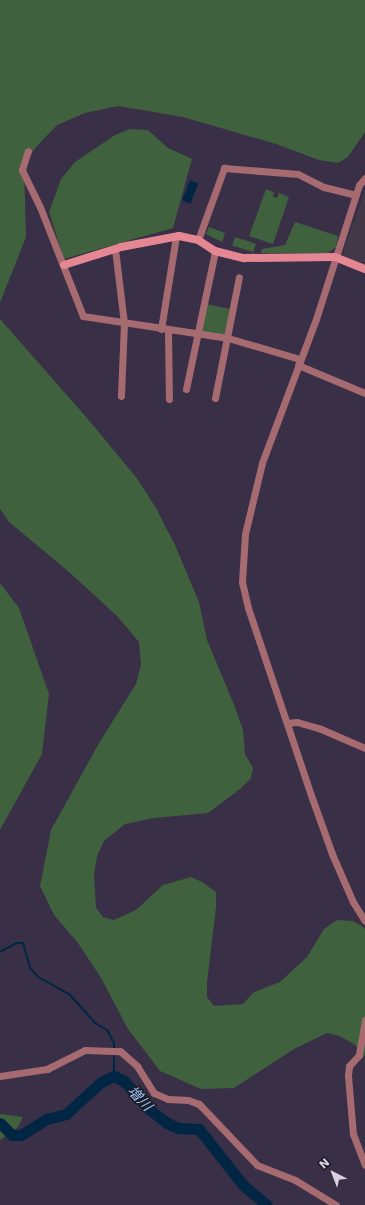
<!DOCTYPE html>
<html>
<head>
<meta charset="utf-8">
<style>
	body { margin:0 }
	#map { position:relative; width:365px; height:1205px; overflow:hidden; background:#392f46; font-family:"DejaVu Sans","Noto Sans JP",sans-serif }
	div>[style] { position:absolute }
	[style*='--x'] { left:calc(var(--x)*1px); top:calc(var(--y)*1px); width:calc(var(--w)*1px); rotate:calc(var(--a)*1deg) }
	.education>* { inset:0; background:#423847 }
	.green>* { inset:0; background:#3f613e; transform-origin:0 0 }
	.water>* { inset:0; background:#012643; transform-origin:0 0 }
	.stream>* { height:2px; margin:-1px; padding:0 1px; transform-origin:1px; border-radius:1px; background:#012643 }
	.river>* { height:11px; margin:-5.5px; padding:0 5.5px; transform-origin:5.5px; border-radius:5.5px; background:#012643 }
	.street>* { height:7px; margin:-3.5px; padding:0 3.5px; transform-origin:3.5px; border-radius:3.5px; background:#a66a71 }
	.secondary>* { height:8px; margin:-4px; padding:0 4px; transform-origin:4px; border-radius:4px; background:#e58792 }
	span { translate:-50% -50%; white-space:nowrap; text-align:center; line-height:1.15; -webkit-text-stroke:3px #1e1a24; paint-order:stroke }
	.water-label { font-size:14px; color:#96c9f7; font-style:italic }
	.north { position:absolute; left:313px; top:1153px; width:40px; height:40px; -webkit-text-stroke:3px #1e1a24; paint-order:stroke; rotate:318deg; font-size:11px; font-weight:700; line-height:16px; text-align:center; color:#d7d1e0 }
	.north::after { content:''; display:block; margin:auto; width:14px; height:18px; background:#d7d1e0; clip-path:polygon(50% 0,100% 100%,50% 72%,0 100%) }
</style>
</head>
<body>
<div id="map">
	<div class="education">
		<i style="clip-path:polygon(365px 191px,365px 265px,342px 255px)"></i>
	</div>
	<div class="green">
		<i style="clip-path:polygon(0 0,365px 0,365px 132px,348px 157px,338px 163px,319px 160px,276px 144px,183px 117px,118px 106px,85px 113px,57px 125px,36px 147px,24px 165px,26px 237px,0 303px)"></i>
		<i style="clip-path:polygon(130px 129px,148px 130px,168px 148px,192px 159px,173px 228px,64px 259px,49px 212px,61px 179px,75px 162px,115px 135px)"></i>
		<i style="clip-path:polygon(266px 189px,274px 192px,273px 197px,277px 198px,279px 193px,289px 197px,273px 244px,249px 236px)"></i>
		<i style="clip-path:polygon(295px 222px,338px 236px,336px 247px,328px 253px,261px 253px,262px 249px,285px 245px)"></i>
		<i style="clip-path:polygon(209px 227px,225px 233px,222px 242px,206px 234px)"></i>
		<i style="left:235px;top:237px;width:22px;height:9px;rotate:18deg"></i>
		<i style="clip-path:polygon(206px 304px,230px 309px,226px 336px,199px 332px)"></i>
		<i style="clip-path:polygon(0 319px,87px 418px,136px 477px,156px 508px,175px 545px,199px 602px,207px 640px,235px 707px,243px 730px,245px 754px,253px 768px,251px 778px,240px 789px,208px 813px,154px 818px,125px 824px,104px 841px,97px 856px,94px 876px,96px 908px,103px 917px,114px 920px,136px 910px,163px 885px,191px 877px,202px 882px,216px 892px,216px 907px,207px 983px,207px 997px,214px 1006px,243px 1004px,254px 992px,280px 982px,307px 957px,324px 929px,337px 920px,353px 921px,362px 926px,365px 929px,365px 1057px,354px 1044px,339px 1036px,327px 1033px,294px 1049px,234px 1088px,201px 1089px,160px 1071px,128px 1029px,101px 978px,78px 943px,54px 915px,40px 886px,51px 830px,99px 743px,136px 684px,141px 665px,139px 642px,117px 616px,69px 572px,9px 522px,0 509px)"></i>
		<i style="clip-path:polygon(0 583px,19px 608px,49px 694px,42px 754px,0 830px)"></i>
		<i style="clip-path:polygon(0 1114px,23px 1117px,18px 1127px,0 1140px)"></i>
	</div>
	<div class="water">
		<i style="left:190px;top:180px;width:9px;height:22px;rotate:21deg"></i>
	</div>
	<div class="stream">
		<i style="--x:0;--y:952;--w:18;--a:-29"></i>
		<i style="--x:16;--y:943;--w:7;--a:0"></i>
		<i style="--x:23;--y:943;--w:26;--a:74"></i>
		<i style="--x:30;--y:968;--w:12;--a:48"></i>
		<i style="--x:38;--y:977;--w:37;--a:29"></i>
		<i style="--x:70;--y:995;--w:38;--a:48"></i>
		<i style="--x:95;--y:1023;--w:14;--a:30"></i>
		<i style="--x:107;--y:1030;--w:15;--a:62"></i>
		<i style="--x:114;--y:1043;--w:33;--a:90"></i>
	</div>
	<div class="river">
		<i style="--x:0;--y:1123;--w:17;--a:45"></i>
		<i style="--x:12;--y:1135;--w:9;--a:0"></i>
		<i style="--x:21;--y:1135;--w:31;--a:-32"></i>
		<i style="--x:47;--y:1119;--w:20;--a:-15"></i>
		<i style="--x:66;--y:1114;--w:47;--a:-42.4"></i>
		<i style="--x:101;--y:1082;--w:14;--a:-25"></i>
		<i style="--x:114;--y:1076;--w:11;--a:27"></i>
		<i style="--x:124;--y:1081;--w:38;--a:48"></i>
		<i style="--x:149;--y:1109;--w:23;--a:38"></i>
		<i style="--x:167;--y:1123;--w:12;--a:24"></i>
		<i style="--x:178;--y:1128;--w:21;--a:3"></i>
		<i style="--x:199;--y:1129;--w:71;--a:51.8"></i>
		<i style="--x:243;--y:1185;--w:31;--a:40"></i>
	</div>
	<div class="street">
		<i style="--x:28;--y:151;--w:20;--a:108"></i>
		<i style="--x:22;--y:170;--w:41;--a:64.1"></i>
		<i style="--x:40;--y:207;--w:117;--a:68.5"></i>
		<i style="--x:83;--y:316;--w:147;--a:8.6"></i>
		<i style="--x:228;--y:338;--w:75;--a:16.3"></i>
		<i style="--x:365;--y:178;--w:9;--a:131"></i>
		<i style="--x:359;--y:185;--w:141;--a:107.8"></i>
		<i style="--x:316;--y:319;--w:154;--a:110.6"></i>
		<i style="--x:262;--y:463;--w:73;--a:103.5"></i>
		<i style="--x:245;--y:534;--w:48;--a:93.6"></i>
		<i style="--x:242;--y:582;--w:27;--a:77"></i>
		<i style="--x:248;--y:608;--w:200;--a:71.4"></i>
		<i style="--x:312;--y:798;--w:59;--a:70.3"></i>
		<i style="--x:332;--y:854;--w:52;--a:66.4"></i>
		<i style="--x:353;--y:902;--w:22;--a:58"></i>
		<i style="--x:198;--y:240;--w:77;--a:-70.1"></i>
		<i style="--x:224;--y:168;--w:74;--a:4.6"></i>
		<i style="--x:298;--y:174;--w:29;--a:27"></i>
		<i style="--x:324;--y:187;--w:33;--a:14"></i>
		<i style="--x:115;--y:249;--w:75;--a:83.1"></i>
		<i style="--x:124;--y:323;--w:73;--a:92.4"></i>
		<i style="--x:161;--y:329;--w:94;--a:-80.8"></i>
		<i style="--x:168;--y:331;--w:68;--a:89.2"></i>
		<i style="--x:298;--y:365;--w:73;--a:22.7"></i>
		<i style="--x:186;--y:389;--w:141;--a:-78.1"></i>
		<i style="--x:215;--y:398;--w:123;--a:-78.8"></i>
		<i style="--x:287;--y:723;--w:10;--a:-6"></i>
		<i style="--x:297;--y:722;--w:25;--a:16"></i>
		<i style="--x:321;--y:729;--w:48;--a:23.4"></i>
		<i style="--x:365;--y:1020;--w:36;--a:100"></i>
		<i style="--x:359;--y:1055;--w:15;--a:132"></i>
		<i style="--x:349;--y:1066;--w:10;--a:96"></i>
		<i style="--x:348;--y:1076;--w:58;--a:85.1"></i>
		<i style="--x:353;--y:1134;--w:33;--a:69"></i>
		<i style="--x:0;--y:1076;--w:48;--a:-8.5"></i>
		<i style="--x:47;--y:1069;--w:42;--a:-26.6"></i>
		<i style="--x:85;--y:1050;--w:35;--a:2"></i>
		<i style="--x:120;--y:1051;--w:23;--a:41"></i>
		<i style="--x:137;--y:1066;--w:32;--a:58"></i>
		<i style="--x:154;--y:1093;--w:15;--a:23"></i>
		<i style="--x:168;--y:1099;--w:20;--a:3"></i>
		<i style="--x:188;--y:1100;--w:12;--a:20"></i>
		<i style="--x:199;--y:1104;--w:84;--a:46.4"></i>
		<i style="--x:257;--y:1165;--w:41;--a:21.5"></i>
		<i style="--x:295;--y:1180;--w:48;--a:31.4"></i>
	</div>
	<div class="secondary">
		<i style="--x:64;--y:265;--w:60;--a:-17.5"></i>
		<i style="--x:121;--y:247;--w:59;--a:-10.7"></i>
		<i style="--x:179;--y:236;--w:19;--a:12"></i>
		<i style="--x:198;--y:240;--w:20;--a:33"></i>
		<i style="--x:215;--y:251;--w:30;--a:14"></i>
		<i style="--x:244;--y:258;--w:91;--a:-0.6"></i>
		<i style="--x:335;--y:257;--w:32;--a:22"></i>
	</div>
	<div class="water-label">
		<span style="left:140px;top:1098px;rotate:47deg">増川</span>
	</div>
	<div class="north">N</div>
</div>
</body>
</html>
